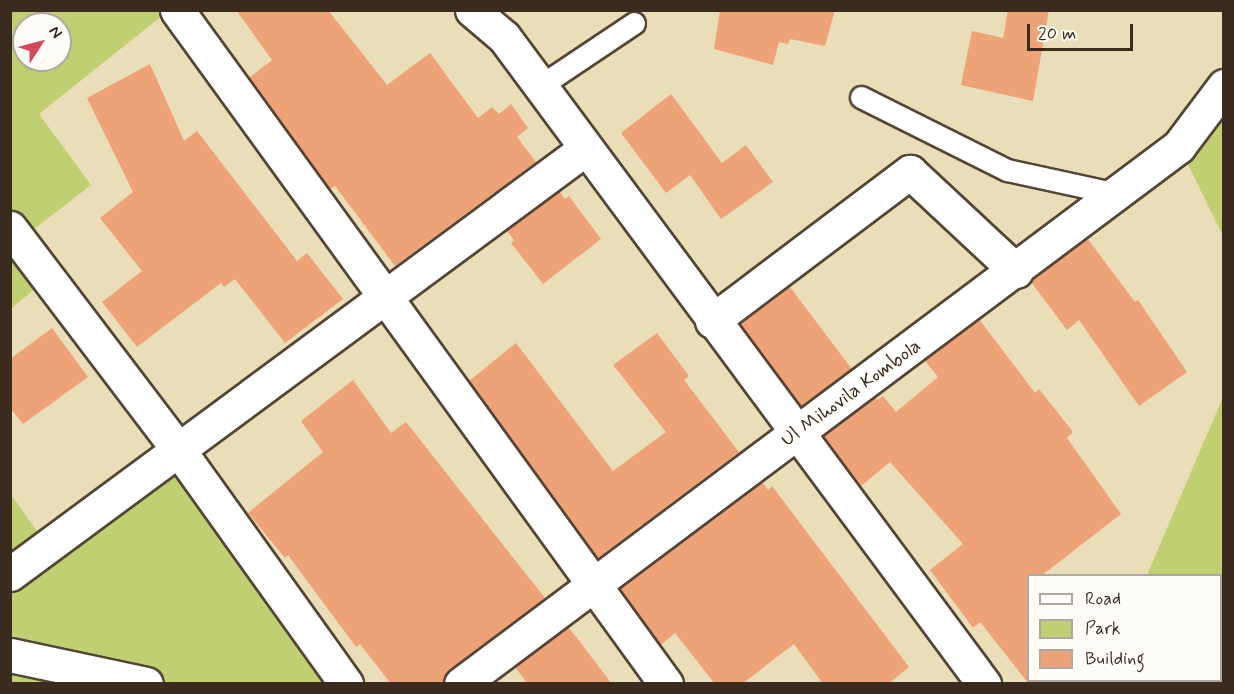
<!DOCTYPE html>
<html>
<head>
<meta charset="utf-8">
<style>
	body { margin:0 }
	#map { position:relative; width:1234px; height:694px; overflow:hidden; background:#eadeb9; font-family:Mynerve,sans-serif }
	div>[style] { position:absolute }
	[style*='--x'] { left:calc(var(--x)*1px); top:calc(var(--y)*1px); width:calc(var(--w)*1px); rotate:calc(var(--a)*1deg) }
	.green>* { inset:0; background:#c0cf71 }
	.building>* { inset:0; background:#eea277; transform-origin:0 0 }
	.roads { filter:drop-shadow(2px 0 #554535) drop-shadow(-2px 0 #554535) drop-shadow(0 2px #554535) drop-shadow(0 -2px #554535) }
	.service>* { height:21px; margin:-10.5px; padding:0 10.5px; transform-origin:10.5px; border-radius:10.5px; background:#fff }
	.minor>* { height:33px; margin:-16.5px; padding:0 16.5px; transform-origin:16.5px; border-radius:16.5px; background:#fff }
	span { translate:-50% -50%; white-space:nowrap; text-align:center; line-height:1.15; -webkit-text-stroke:4.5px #fdfcf7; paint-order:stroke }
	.street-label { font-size:20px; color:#3b2a1e }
	.frame { position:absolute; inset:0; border:12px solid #3b2a1e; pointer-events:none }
	.legend { position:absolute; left:1027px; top:574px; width:195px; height:108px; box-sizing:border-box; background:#fdfcf7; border:2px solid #afa8a0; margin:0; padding:8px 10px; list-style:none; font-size:18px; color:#3b2a1e }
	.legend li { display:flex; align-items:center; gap:12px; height:30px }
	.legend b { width:30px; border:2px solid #afa8a0 }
	.north { position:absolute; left:12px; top:12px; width:60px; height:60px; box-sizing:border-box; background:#fdfcf7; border:2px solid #afa8a0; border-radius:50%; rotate:54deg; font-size:16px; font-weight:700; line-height:24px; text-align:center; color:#3b2a1e }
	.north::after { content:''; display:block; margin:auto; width:21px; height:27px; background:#d1495b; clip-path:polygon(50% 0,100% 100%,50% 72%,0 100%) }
	.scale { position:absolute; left:1027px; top:24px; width:106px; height:27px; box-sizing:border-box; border:3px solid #3b2a1e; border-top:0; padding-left:8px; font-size:18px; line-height:21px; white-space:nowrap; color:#3b2a1e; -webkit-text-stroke:4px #fdfcf7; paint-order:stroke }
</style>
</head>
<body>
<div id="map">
	<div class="green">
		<i style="clip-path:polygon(evenodd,11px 11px,168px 11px,39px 114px,91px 185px,20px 240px,46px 279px,11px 309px,11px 11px,24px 24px,60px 24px,60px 60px,24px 60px,24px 24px)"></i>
		<i style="clip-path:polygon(1223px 86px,1223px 236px,1179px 146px)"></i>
		<i style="clip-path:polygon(1223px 397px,1223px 683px,1127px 683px,1220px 680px,1220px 576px,1147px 575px)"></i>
		<i style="clip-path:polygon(178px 449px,346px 683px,11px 683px,10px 493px,48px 547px)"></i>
	</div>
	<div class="building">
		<i style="clip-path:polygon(236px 10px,328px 10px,387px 85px,430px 53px,478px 118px,492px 107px,499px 114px,511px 104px,528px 128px,517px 137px,536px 162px,395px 266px,335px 186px,330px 189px,249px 78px,272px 60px)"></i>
		<i style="clip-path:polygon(720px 10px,835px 10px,825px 46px,790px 39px,788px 44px,779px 42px,773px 65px,714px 49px)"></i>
		<i style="clip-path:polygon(1008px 10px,1049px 10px,1033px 101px,961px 85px,972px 31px,1003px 38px)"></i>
		<i style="clip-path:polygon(150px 64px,184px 141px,197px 131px,297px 261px,307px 253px,343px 299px,285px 343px,235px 279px,224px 287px,221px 283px,137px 347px,102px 302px,142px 271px,100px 218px,133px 192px,87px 98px)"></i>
		<i style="clip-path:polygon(671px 94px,722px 163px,746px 145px,773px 182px,721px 219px,690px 175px,666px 193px,621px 133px)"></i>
		<i style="clip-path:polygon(559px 191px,565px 199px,569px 196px,601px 239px,543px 284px,511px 243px,514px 240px,506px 230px)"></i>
		<i style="clip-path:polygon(1087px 238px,1135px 302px,1138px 300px,1187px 372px,1139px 406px,1079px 320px,1067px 330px,1031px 282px)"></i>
		<i style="left:790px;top:287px;width:102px;height:63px;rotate:53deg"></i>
		<i style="clip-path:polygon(979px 319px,1035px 393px,1039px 389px,1073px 432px,1067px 438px,1121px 514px,1041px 576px,1029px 576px,1029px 684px,980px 622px,973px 628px,930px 570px,963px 544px,890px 462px,861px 486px,823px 436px,875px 397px,877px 400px,883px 396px,896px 412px,938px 377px,925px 361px)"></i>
		<i style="clip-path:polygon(52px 328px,88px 377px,23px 424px,10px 408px,10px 359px)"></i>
		<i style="clip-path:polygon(657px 333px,689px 376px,684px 380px,739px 452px,598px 558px,469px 381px,516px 343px,613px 471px,666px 432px,613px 365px)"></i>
		<i style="clip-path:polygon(353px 380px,391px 433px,406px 422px,545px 598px,450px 669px,443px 684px,391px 684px,360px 644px,356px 647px,288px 555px,285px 558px,248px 513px,323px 452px,301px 421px)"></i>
		<i style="clip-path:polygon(762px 482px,768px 490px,772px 486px,909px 667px,888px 684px,823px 684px,794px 644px,742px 684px,715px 684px,675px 633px,661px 645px,620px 588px)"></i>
		<i style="clip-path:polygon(568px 627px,577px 638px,612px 684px,528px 684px,515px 667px)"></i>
	</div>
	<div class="roads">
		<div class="service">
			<i style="--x:540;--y:86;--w:113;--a:-33.8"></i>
			<i style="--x:861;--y:97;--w:163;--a:26.6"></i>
			<i style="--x:1007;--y:170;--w:113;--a:12.3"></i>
		</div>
		<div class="minor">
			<i style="--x:177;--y:10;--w:833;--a:54.04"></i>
			<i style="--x:472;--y:10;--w:42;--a:40.2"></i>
			<i style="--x:504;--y:37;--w:806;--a:53.43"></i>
			<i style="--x:10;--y:228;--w:278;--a:52.8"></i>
			<i style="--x:178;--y:449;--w:289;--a:54.4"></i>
			<i style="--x:712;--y:321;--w:248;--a:-37"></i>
			<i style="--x:910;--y:172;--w:145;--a:43"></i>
			<i style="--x:10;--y:574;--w:715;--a:-36.47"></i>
			<i style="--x:10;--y:655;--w:139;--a:12"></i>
			<i style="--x:461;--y:684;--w:897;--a:-36.84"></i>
			<i style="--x:1179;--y:146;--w:75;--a:-53.1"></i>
		</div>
	</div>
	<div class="street-label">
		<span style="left:851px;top:393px;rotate:-36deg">Ul Mihovila Kombola</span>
	</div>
	<div class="frame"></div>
	<ul class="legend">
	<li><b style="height:8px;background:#fff"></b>Road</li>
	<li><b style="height:16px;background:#c0cf71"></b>Park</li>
	<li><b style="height:16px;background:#eea277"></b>Building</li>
	</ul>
	<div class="north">N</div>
	<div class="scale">20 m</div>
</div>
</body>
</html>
